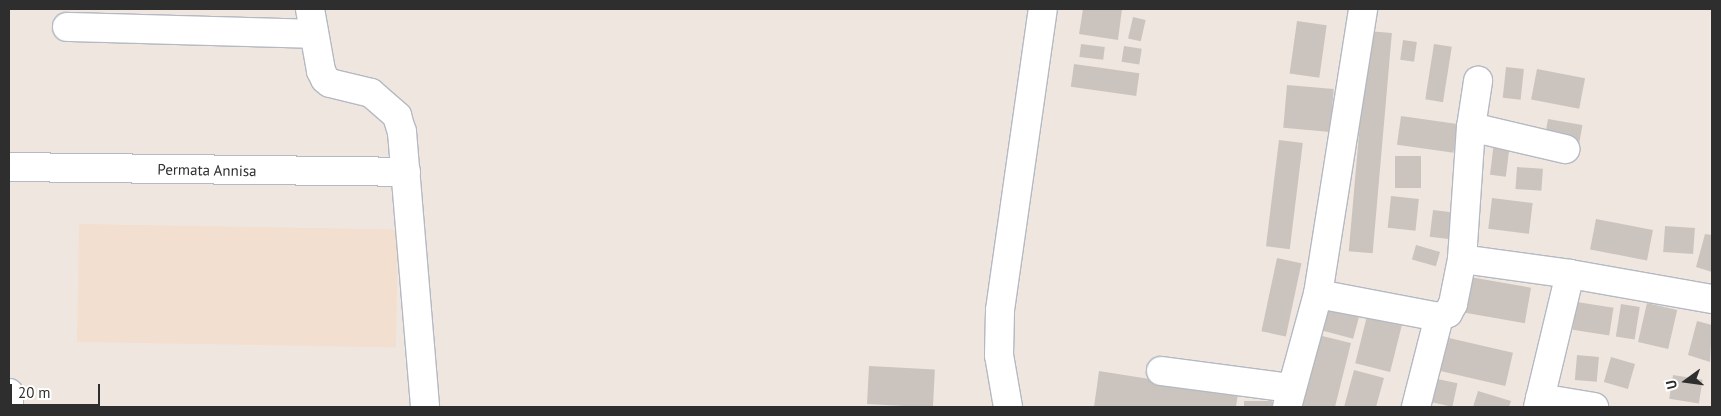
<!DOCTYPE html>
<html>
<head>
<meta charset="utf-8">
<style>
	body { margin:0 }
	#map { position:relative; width:1721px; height:416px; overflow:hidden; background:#f0e6e0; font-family:"PT Sans",sans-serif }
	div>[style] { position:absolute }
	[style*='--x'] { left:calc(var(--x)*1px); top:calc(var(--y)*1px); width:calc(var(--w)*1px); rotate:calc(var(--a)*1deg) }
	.education>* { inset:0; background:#f2dfcf; transform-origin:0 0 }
	.building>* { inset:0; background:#cbc4be; transform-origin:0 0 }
	.roads { filter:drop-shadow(1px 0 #b4b9c2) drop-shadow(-1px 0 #b4b9c2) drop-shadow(0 1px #b4b9c2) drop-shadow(0 -1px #b4b9c2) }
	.street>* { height:28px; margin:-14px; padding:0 14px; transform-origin:14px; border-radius:14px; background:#fff }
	span { translate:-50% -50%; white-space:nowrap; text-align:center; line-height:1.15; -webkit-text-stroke:4px #fff; paint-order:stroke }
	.street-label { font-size:15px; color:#2e2e2e }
	.frame { position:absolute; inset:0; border:10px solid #2e2e2e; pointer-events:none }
	.north { position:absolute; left:1661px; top:356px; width:50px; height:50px; -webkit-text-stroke:4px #fff; paint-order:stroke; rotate:256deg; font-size:14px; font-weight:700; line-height:20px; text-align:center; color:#2e2e2e }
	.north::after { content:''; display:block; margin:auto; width:18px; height:22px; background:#2e2e2e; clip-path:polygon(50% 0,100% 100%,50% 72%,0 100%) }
	.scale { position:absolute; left:10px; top:384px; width:90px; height:22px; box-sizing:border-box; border:2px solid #2e2e2e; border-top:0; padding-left:6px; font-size:15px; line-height:18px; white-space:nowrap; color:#2e2e2e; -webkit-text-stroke:4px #fff; paint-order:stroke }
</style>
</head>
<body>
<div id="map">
	<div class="education">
		<i style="left:79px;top:224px;width:319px;height:118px;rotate:1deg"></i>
	</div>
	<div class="building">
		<i style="clip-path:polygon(1083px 9px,1122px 9px,1118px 40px,1079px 34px)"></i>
		<i style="left:1133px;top:17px;width:13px;height:22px;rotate:13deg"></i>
		<i style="left:1297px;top:21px;width:30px;height:53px;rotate:8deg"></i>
		<i style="left:1368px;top:31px;width:24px;height:221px;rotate:5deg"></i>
		<i style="left:1403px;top:40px;width:14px;height:20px;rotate:8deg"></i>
		<i style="left:1081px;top:44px;width:24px;height:13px;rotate:7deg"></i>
		<i style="left:1434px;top:44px;width:18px;height:56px;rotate:9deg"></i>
		<i style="left:1124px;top:46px;width:18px;height:16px;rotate:9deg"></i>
		<i style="left:1074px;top:64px;width:66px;height:23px;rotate:8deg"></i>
		<i style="left:1506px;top:67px;width:18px;height:31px;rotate:6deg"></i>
		<i style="left:1537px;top:69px;width:49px;height:31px;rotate:11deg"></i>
		<i style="left:1287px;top:85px;width:47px;height:43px;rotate:5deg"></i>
		<i style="left:1401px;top:116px;width:57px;height:29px;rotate:8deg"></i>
		<i style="left:1548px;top:119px;width:35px;height:21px;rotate:10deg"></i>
		<i style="left:1279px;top:140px;width:24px;height:107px;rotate:7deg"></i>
		<i style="left:1494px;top:142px;width:16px;height:33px;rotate:7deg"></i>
		<i style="left:1395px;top:156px;width:26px;height:32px"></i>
		<i style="left:1517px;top:167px;width:26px;height:22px;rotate:4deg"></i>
		<i style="left:1391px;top:196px;width:28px;height:32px;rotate:6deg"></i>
		<i style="left:1492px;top:198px;width:41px;height:31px;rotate:7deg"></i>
		<i style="left:1433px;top:210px;width:23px;height:27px;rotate:7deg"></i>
		<i style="left:1596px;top:219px;width:58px;height:31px;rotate:11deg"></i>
		<i style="left:1665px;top:226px;width:30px;height:26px;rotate:4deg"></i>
		<i style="clip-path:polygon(1705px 234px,1712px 235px,1712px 272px,1696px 267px)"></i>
		<i style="left:1416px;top:245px;width:25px;height:15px;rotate:16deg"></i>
		<i style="left:1277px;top:258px;width:25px;height:75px;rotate:12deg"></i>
		<i style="left:1470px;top:277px;width:62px;height:36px;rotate:10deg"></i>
		<i style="left:1325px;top:297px;width:38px;height:33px;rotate:15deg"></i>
		<i style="left:1577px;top:302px;width:37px;height:28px;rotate:9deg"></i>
		<i style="left:1647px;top:303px;width:31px;height:40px;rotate:13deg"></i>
		<i style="left:1621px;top:304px;width:19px;height:33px;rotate:9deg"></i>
		<i style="left:1369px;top:308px;width:36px;height:57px;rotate:14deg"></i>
		<i style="clip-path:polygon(1697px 321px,1712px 325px,1710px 362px,1688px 355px)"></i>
		<i style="clip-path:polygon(1314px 334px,1351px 343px,1335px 407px,1295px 407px)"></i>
		<i style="left:1436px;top:335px;width:79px;height:34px;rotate:13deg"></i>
		<i style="left:1577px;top:355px;width:22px;height:25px;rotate:5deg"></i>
		<i style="left:1611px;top:357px;width:25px;height:26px;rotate:16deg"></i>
		<i style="left:869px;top:366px;width:66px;height:38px;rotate:3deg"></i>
		<i style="clip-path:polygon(1354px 370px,1384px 378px,1376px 407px,1344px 407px)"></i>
		<i style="clip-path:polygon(1099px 371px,1238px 393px,1236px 407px,1094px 407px)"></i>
		<i style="left:1673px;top:375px;width:30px;height:24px;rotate:9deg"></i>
		<i style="left:1433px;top:378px;width:25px;height:24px;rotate:12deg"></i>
		<i style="clip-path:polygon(1478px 391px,1511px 401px,1509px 407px,1473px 407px)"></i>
		<i style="left:1244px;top:401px;width:28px;height:6px"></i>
	</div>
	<div class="roads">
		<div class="street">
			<i style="--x:310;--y:9;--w:63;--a:79.9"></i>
			<i style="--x:321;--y:71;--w:9;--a:63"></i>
			<i style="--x:325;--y:79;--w:6;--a:39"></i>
			<i style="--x:330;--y:83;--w:42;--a:13.7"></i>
			<i style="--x:371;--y:93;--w:35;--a:41"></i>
			<i style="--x:397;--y:116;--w:17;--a:73"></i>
			<i style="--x:402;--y:132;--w:276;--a:85.2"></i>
			<i style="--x:67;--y:27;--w:246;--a:1.6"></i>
			<i style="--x:1471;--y:127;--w:97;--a:13.2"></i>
			<i style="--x:9;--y:167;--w:397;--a:0.7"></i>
			<i style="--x:1462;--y:259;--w:132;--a:-86.1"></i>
			<i style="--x:1471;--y:127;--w:47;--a:-81.3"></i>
			<i style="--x:1318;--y:294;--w:123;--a:10.8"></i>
			<i style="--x:1439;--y:317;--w:10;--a:-24"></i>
			<i style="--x:1448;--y:313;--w:10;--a:-61"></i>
			<i style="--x:1453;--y:304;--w:46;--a:-78.7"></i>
			<i style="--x:1462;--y:259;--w:109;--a:7.9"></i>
			<i style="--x:1570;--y:274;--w:144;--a:10"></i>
			<i style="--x:1161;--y:371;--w:131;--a:7.5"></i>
			<i style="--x:9;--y:393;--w:14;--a:90"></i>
			<i style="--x:1540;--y:398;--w:55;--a:9.5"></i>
			<i style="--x:1008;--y:407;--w:53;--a:-99.8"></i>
			<i style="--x:999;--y:355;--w:45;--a:-88.7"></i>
			<i style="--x:1000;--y:310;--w:304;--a:-81.9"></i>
			<i style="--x:1287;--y:407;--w:117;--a:-74.7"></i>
			<i style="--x:1318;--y:294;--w:289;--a:-81"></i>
			<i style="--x:1416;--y:407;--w:93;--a:-75.7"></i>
			<i style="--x:1538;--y:407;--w:137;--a:-76.5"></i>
		</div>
	</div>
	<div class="street-label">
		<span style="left:207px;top:170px;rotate:1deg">Permata Annisa</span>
	</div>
	<div class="frame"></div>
	<div class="north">U</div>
	<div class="scale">20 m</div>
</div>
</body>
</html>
